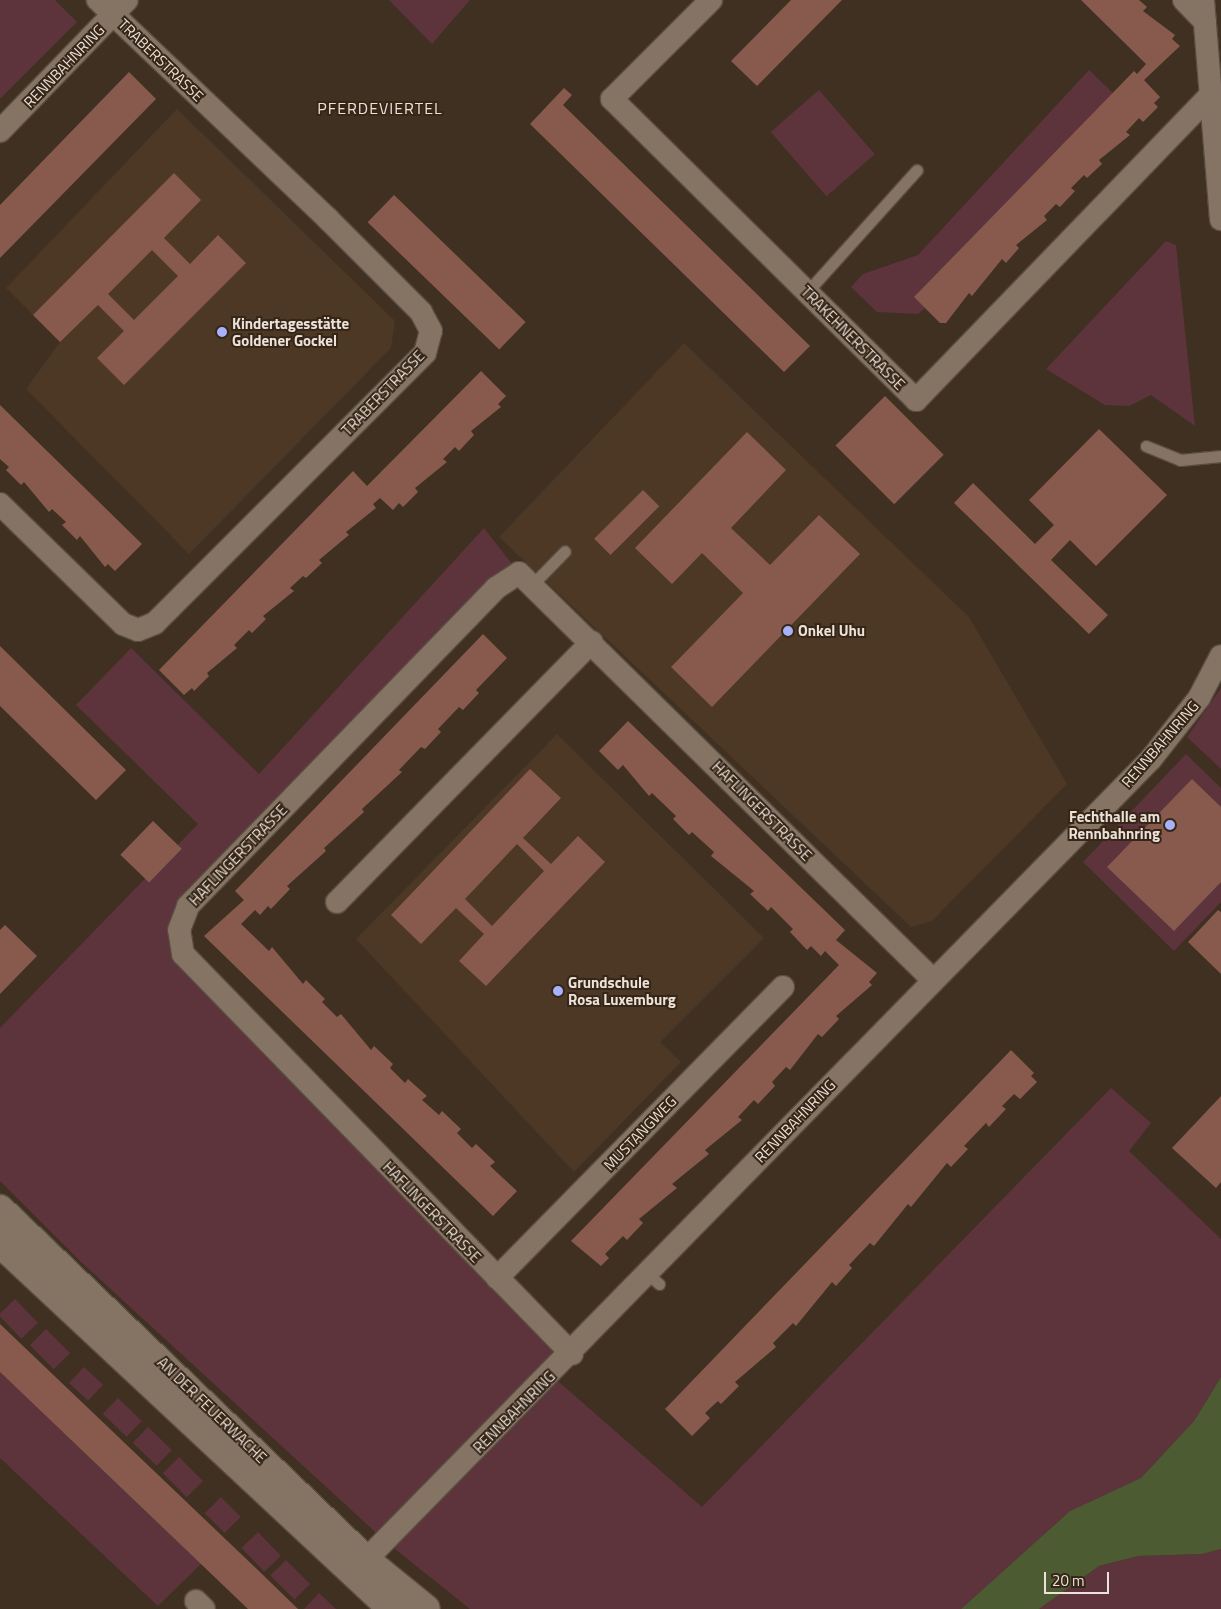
<!DOCTYPE html>
<html>
<head>
<meta charset="utf-8">
<style>
	body { margin:0 }
	#map { position:relative; width:1221px; height:1609px; overflow:hidden; background:#3f3022; font-family:"Titillium Web",sans-serif }
	div>[style] { position:absolute }
	[style*='--x'] { left:calc(var(--x)*1px); top:calc(var(--y)*1px); width:calc(var(--w)*1px); rotate:calc(var(--a)*1deg) }
	.built>* { inset:0; background:#4c3824 }
	.green>* { inset:0; background:#5d333c; transform-origin:0 0 }
	.water>* { inset:0; background:#4c5b32 }
	.building>* { inset:0; background:#875a4d; transform-origin:0 0 }
	.roads { filter:drop-shadow(1px 0 #594d40) drop-shadow(-1px 0 #594d40) drop-shadow(0 1px #594d40) drop-shadow(0 -1px #594d40) }
	.lane>* { height:11px; margin:-5.5px; padding:0 5.5px; transform-origin:5.5px; border-radius:5.5px; background:#857464 }
	.street>* { height:22px; margin:-11px; padding:0 11px; transform-origin:11px; border-radius:11px; background:#857464 }
	.secondary>* { height:28px; margin:-14px; padding:0 14px; transform-origin:14px; border-radius:14px; background:#857464 }
	.dots>* { width:14px; height:14px; translate:-50% -50%; box-sizing:border-box; border:2px solid #352618; border-radius:50% }
	span { translate:-50% -50%; white-space:nowrap; text-align:center; line-height:1.15; -webkit-text-stroke:4px #352618; paint-order:stroke }
	.street-label { font-size:15px; color:#ece2d9 }
	.poi-label { font-size:15px; color:#ece2d9; font-weight:700 }
	.left { translate:0 -50%; text-align:left }
	.right { translate:-100% -50%; text-align:right }
	.neighbourhood-label { font-size:16px; color:#ece2d9; letter-spacing:1px }
	.scale { position:absolute; left:1044px; top:1572px; width:65px; height:22px; box-sizing:border-box; border:2px solid #ece2d9; border-top:0; padding-left:6px; font-size:15px; line-height:18px; white-space:nowrap; color:#ece2d9; -webkit-text-stroke:4px #352618; paint-order:stroke }
</style>
</head>
<body>
<div id="map">
	<div class="built">
		<i style="clip-path:polygon(177px 109px,395px 321px,391px 348px,189px 554px,26px 389px,60px 342px,6px 288px)"></i>
		<i style="clip-path:polygon(684px 343px,969px 617px,1067px 784px,932px 921px,911px 927px,499px 537px)"></i>
		<i style="clip-path:polygon(557px 734px,764px 938px,660px 1042px,681px 1062px,574px 1172px,356px 939px)"></i>
	</div>
	<div class="green">
		<i style="clip-path:polygon(0 0,55px 0,77px 22px,0 99px)"></i>
		<i style="clip-path:polygon(389px 0,470px 0,432px 44px)"></i>
		<i style="clip-path:polygon(1089px 70px,1113px 93px,915px 297px,925px 308px,918px 314px,877px 312px,851px 287px,863px 274px,918px 255px)"></i>
		<i style="left:819px;top:90px;width:85px;height:64px;rotate:49deg"></i>
		<i style="clip-path:polygon(1166px 241px,1176px 245px,1195px 426px,1151px 395px,1129px 406px,1105px 405px,1046px 369px)"></i>
		<i style="clip-path:polygon(484px 528px,519px 573px,188px 906px,183px 954px,572px 1354px,551px 1375px,702px 1507px,1111px 1088px,1151px 1123px,1129px 1151px,1221px 1239px,1221px 1377px,1194px 1421px,1141px 1478px,1070px 1511px,961px 1609px,470px 1609px,385px 1541px,80px 1261px,0 1181px,0 1028px,198px 824px,76px 705px,131px 648px,259px 774px)"></i>
		<i style="clip-path:polygon(1221px 688px,1221px 769px,1187px 737px)"></i>
		<i style="clip-path:polygon(1186px 754px,1221px 788px,1221px 902px,1174px 951px,1083px 862px)"></i>
		<i style="left:15px;top:1299px;width:33px;height:23px;rotate:46deg"></i>
		<i style="left:46px;top:1329px;width:34px;height:23px;rotate:45deg"></i>
		<i style="left:84px;top:1367px;width:26px;height:22px;rotate:43deg"></i>
		<i style="clip-path:polygon(0 1372px,201px 1564px,158px 1606px,0 1458px)"></i>
		<i style="left:118px;top:1398px;width:33px;height:22px;rotate:44deg"></i>
		<i style="left:148px;top:1427px;width:33px;height:22px;rotate:44deg"></i>
		<i style="left:179px;top:1457px;width:34px;height:23px;rotate:45deg"></i>
		<i style="left:221px;top:1497px;width:28px;height:23px;rotate:45deg"></i>
		<i style="left:258px;top:1532px;width:33px;height:23px;rotate:46deg"></i>
		<i style="clip-path:polygon(1221px 1549px,1221px 1609px,1039px 1609px,1099px 1566px,1138px 1556px,1202px 1554px)"></i>
		<i style="left:286px;top:1560px;width:34px;height:22px;rotate:45deg"></i>
		<i style="clip-path:polygon(319px 1593px,336px 1609px,304px 1609px)"></i>
	</div>
	<div class="water">
		<i style="clip-path:polygon(1221px 1377px,1221px 1549px,1202px 1554px,1138px 1556px,1099px 1566px,1039px 1609px,961px 1609px,1070px 1511px,1141px 1478px,1194px 1421px)"></i>
	</div>
	<div class="building">
		<i style="clip-path:polygon(791px 0,842px 0,757px 86px,731px 61px)"></i>
		<i style="clip-path:polygon(1081px 0,1139px 0,1147px 7px,1143px 11px,1175px 35px,1172px 39px,1180px 46px,1144px 80px,1160px 97px,1154px 103px,1158px 107px,1143px 122px,1139px 118px,1126px 132px,1130px 135px,1099px 160px,1102px 164px,1087px 178px,1084px 175px,1071px 188px,1075px 191px,1060px 207px,1056px 204px,1044px 216px,1047px 220px,1016px 245px,1019px 248px,1006px 263px,1002px 259px,972px 296px,969px 293px,946px 323px,940px 323px,914px 297px,1134px 71px,1137px 74px,1146px 64px)"></i>
		<i style="clip-path:polygon(129px 72px,156px 99px,0 258px,0 205px)"></i>
		<i style="clip-path:polygon(564px 88px,572px 95px,563px 105px,810px 346px,784px 372px,530px 124px)"></i>
		<i style="clip-path:polygon(evenodd,174px 173px,201px 200px,164px 238px,190px 264px,218px 235px,246px 263px,124px 385px,97px 358px,124px 331px,98px 305px,60px 342px,33px 315px,174px 173px,152px 250px,178px 276px,134px 320px,108px 294px,152px 250px)"></i>
		<i style="left:394px;top:195px;width:183px;height:38px;rotate:44deg"></i>
		<i style="clip-path:polygon(481px 371px,506px 396px,498px 404px,501px 407px,471px 431px,474px 435px,459px 451px,455px 447px,443px 459px,447px 462px,415px 488px,418px 492px,403px 507px,399px 503px,393px 510px,380px 498px,373px 504px,376px 508px,346px 532px,349px 535px,319px 560px,322px 563px,306px 578px,303px 576px,290px 588px,294px 591px,263px 616px,266px 619px,252px 633px,249px 630px,234px 645px,237px 648px,207px 673px,209px 676px,194px 691px,192px 688px,184px 695px,159px 670px,353px 471px,367px 486px)"></i>
		<i style="left:885px;top:396px;width:83px;height:70px;rotate:45deg"></i>
		<i style="clip-path:polygon(0 405px,142px 544px,115px 571px,108px 564px,105px 567px,80px 536px,77px 540px,62px 525px,66px 522px,52px 509px,49px 512px,24px 482px,21px 485px,6px 470px,9px 467px,0 459px)"></i>
		<i style="clip-path:polygon(1099px 429px,1167px 495px,1096px 566px,1070px 540px,1051px 560px,1108px 615px,1089px 634px,954px 503px,973px 483px,1035px 544px,1054px 525px,1029px 500px)"></i>
		<i style="clip-path:polygon(747px 432px,786px 470px,731px 528px,770px 565px,819px 515px,860px 554px,712px 707px,671px 667px,743px 593px,702px 553px,672px 584px,635px 548px)"></i>
		<i style="left:643px;top:490px;width:23px;height:69px;rotate:45deg"></i>
		<i style="clip-path:polygon(483px 634px,507px 658px,476px 690px,479px 693px,463px 710px,459px 707px,438px 729px,441px 732px,425px 749px,421px 747px,399px 770px,402px 772px,362px 809px,364px 812px,324px 848px,326px 851px,287px 886px,290px 889px,271px 909px,268px 906px,260px 915px,255px 910px,241px 924px,269px 951px,272px 947px,303px 984px,306px 980px,325px 999px,322px 1002px,337px 1017px,341px 1014px,371px 1050px,374px 1046px,393px 1064px,390px 1068px,405px 1083px,408px 1079px,427px 1096px,422px 1100px,439px 1115px,442px 1111px,461px 1129px,457px 1133px,472px 1148px,476px 1144px,495px 1162px,490px 1166px,517px 1191px,493px 1216px,204px 936px,244px 900px,235px 891px)"></i>
		<i style="clip-path:polygon(0 646px,126px 770px,96px 800px,0 706px)"></i>
		<i style="clip-path:polygon(628px 721px,845px 930px,836px 940px,877px 973px,869px 982px,872px 985px,836px 1016px,839px 1019px,822px 1037px,818px 1034px,790px 1070px,786px 1067px,772px 1082px,775px 1086px,758px 1104px,754px 1100px,738px 1117px,742px 1120px,705px 1150px,709px 1154px,672px 1184px,677px 1188px,639px 1219px,643px 1223px,627px 1240px,623px 1236px,605px 1254px,609px 1258px,601px 1266px,571px 1241px,839px 965px,825px 951px,821px 956px,811px 946px,807px 950px,790px 932px,793px 929px,771px 907px,768px 911px,750px 894px,754px 891px,748px 886px,711px 856px,714px 852px,692px 832px,689px 835px,673px 819px,676px 816px,652px 793px,649px 796px,623px 765px,618px 770px,599px 751px)"></i>
		<i style="clip-path:polygon(evenodd,530px 769px,561px 798px,523px 838px,551px 864px,578px 836px,605px 862px,486px 986px,459px 961px,484px 934px,456px 908px,421px 944px,391px 915px,530px 769px,517px 844px,544px 871px,492px 926px,465px 899px,517px 844px)"></i>
		<i style="clip-path:polygon(1192px 779px,1221px 807px,1221px 882px,1174px 931px,1107px 867px)"></i>
		<i style="left:153px;top:821px;width:40px;height:47px;rotate:44deg"></i>
		<i style="clip-path:polygon(1218px 910px,1221px 912px,1221px 974px,1188px 942px)"></i>
		<i style="clip-path:polygon(5px 925px,37px 956px,0 994px,0 930px)"></i>
		<i style="clip-path:polygon(1011px 1050px,1034px 1073px,1031px 1076px,1037px 1082px,1020px 1099px,1014px 1094px,1002px 1106px,1006px 1109px,989px 1127px,986px 1123px,964px 1146px,968px 1149px,951px 1167px,947px 1163px,911px 1207px,908px 1204px,874px 1246px,870px 1243px,849px 1265px,852px 1268px,836px 1286px,832px 1282px,796px 1326px,793px 1323px,773px 1343px,776px 1347px,735px 1382px,739px 1386px,721px 1404px,718px 1401px,705px 1413px,710px 1418px,692px 1436px,665px 1409px)"></i>
		<i style="clip-path:polygon(1221px 1096px,1221px 1182px,1216px 1188px,1172px 1148px)"></i>
		<i style="clip-path:polygon(0 1324px,262px 1574px,298px 1609px,248px 1609px,0 1372px)"></i>
	</div>
	<div class="roads">
		<div class="lane">
			<i style="--x:807;--y:292;--w:164;--a:-48"></i>
			<i style="--x:1146;--y:446;--w:37;--a:22"></i>
			<i style="--x:1180;--y:460;--w:41;--a:-5.6"></i>
			<i style="--x:532;--y:585;--w:47;--a:-45.9"></i>
			<i style="--x:648;--y:1274;--w:15;--a:42"></i>
		</div>
		<div class="street">
			<i style="--x:711;--y:0;--w:140;--a:135"></i>
			<i style="--x:612;--y:99;--w:428;--a:44.7"></i>
			<i style="--x:916;--y:400;--w:421;--a:-46"></i>
			<i style="--x:1184;--y:0;--w:30;--a:46"></i>
			<i style="--x:1203;--y:0;--w:220;--a:85.3"></i>
			<i style="--x:0;--y:131;--w:182;--a:-45.9"></i>
			<i style="--x:0;--y:504;--w:172;--a:44.3"></i>
			<i style="--x:123;--y:624;--w:16;--a:22"></i>
			<i style="--x:138;--y:630;--w:18;--a:-22"></i>
			<i style="--x:155;--y:623;--w:382;--a:-45"></i>
			<i style="--x:425;--y:353;--w:23;--a:-75"></i>
			<i style="--x:431;--y:331;--w:21;--a:-118"></i>
			<i style="--x:421;--y:312;--w:132;--a:-135"></i>
			<i style="--x:328;--y:219;--w:318;--a:-136.4"></i>
			<i style="--x:337;--y:902;--w:364;--a:-45.6"></i>
			<i style="--x:497;--y:1278;--w:408;--a:-45.5"></i>
			<i style="--x:572;--y:1354;--w:558;--a:-134.2"></i>
			<i style="--x:183;--y:954;--w:24;--a:-99"></i>
			<i style="--x:179;--y:930;--w:26;--a:-69"></i>
			<i style="--x:188;--y:906;--w:443;--a:-45.9"></i>
			<i style="--x:496;--y:588;--w:27;--a:-33"></i>
			<i style="--x:519;--y:573;--w:579;--a:44.51"></i>
			<i style="--x:354;--y:1572;--w:1138;--a:-45.57"></i>
			<i style="--x:1151;--y:759;--w:78;--a:-51.8"></i>
			<i style="--x:1199;--y:698;--w:47;--a:-62.4"></i>
			<i style="--x:196;--y:1601;--w:11;--a:45"></i>
		</div>
		<div class="secondary">
			<i style="--x:0;--y:1209;--w:507;--a:43.8"></i>
			<i style="--x:366;--y:1560;--w:77;--a:39.2"></i>
			<i style="--x:0;--y:1243;--w:536;--a:43.04"></i>
		</div>
	</div>
	<div class="dots">
		<i style="left:222px;top:332px;background:#a7b1fc"></i>
		<i style="left:788px;top:631px;background:#a7b1fc"></i>
		<i style="left:1170px;top:825px;background:#a7b1fc"></i>
		<i style="left:558px;top:991px;background:#a7b1fc"></i>
	</div>
	<div class="street-label">
		<span style="left:161px;top:60px;rotate:44deg">TRABERSTRASSE</span>
		<span style="left:64px;top:66px;rotate:-46deg">RENNBAHNRING</span>
		<span style="left:853px;top:338px;rotate:45deg">TRAKEHNERSTRASSE</span>
		<span style="left:383px;top:393px;rotate:-46deg">TRABERSTRASSE</span>
		<span style="left:1160px;top:744px;rotate:-49deg">RENNBAHNRING</span>
		<span style="left:762px;top:811px;rotate:45deg">HAFLINGERSTRASSE</span>
		<span style="left:238px;top:855px;rotate:-46deg">HAFLINGERSTRASSE</span>
		<span style="left:795px;top:1121px;rotate:-46deg">RENNBAHNRING</span>
		<span style="left:640px;top:1133px;rotate:-46deg">MUSTANGWEG</span>
		<span style="left:432px;top:1212px;rotate:46deg">HAFLINGERSTRASSE</span>
		<span style="left:212px;top:1410px;rotate:44deg">AN DER FEUERWACHE</span>
		<span style="left:514px;top:1412px;rotate:-45deg">RENNBAHNRING</span>
	</div>
	<div class="poi-label">
		<span class="left" style="left:232px;top:332px">Kindertagesstätte<br>Goldener Gockel</span>
		<span class="left" style="left:798px;top:631px">Onkel Uhu</span>
		<span class="right" style="left:1160px;top:825px">Fechthalle am<br>Rennbahnring</span>
		<span class="left" style="left:568px;top:991px">Grundschule<br>Rosa Luxemburg</span>
	</div>
	<div class="neighbourhood-label">
		<span style="left:380px;top:108px">PFERDEVIERTEL</span>
	</div>
	<div class="scale">20 m</div>
</div>
</body>
</html>
